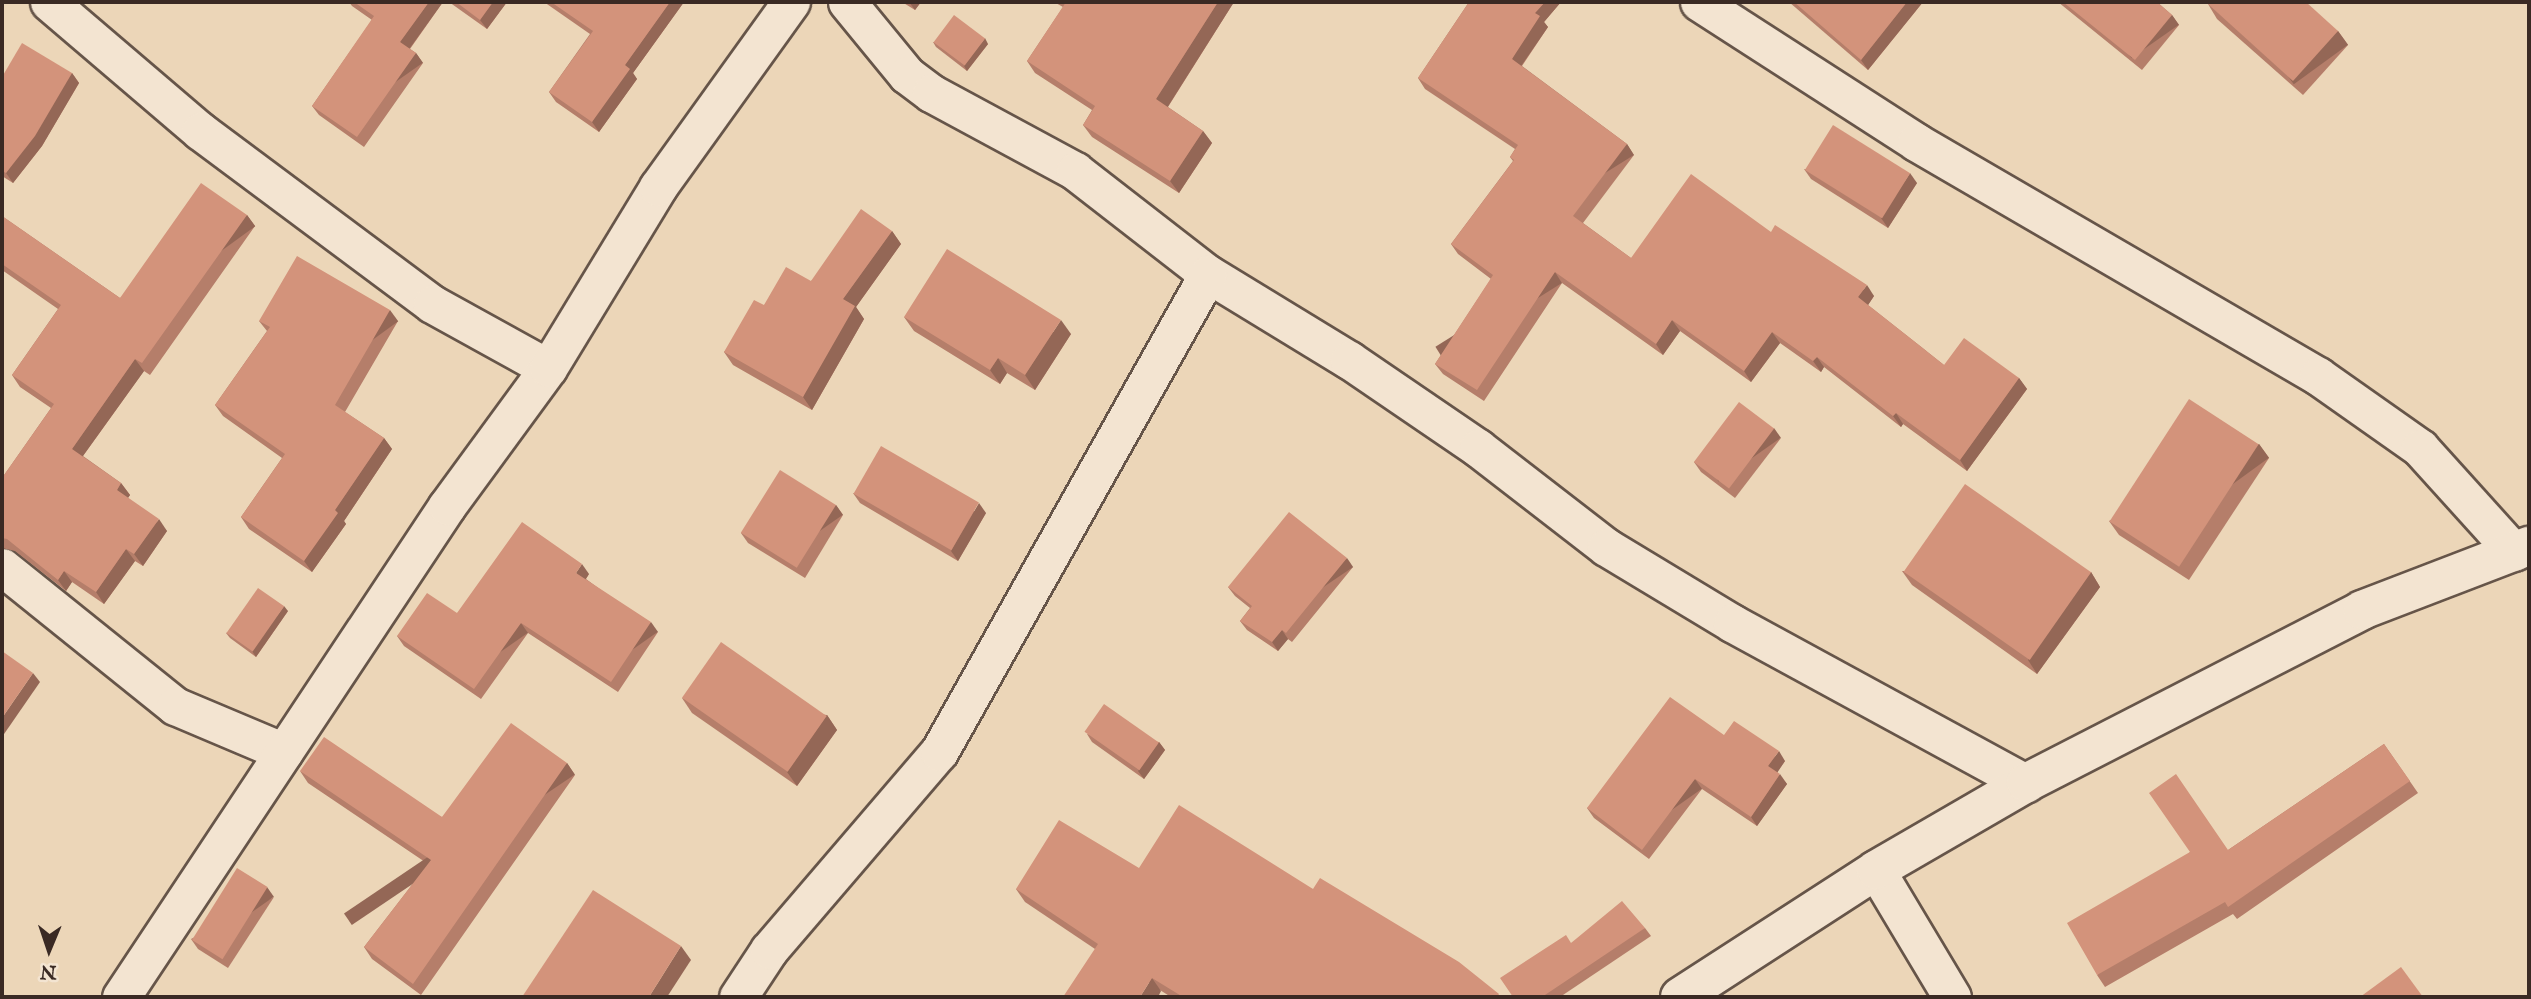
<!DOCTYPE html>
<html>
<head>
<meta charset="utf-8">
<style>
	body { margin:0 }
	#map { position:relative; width:2531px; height:999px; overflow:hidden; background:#ecd6b8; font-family:"IM FELL English",serif }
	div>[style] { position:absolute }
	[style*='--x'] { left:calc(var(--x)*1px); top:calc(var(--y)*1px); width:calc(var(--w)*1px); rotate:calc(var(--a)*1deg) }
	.roads { filter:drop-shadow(2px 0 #665549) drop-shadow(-2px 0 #665549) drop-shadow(0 2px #665549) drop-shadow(0 -2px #665549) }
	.street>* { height:37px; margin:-18.5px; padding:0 18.5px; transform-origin:18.5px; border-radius:18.5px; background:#f3e4d1 }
	.secondary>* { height:38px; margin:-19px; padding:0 19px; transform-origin:19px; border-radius:19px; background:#f3e4d1 }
	.wall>* { inset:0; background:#b57e6a }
	.shaded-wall>* { inset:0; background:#946756; transform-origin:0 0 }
	.building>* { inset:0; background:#d3937b; transform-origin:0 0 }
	span { translate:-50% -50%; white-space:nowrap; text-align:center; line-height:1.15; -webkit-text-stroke:5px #f3e4d1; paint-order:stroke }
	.frame { position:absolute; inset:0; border:4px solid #3a2a24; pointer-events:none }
	.north { position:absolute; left:14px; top:915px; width:70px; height:70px; -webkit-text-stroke:5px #f3e4d1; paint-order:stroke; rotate:182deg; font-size:19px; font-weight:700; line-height:28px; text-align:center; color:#3a2a24 }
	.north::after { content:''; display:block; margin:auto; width:24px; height:32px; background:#3a2a24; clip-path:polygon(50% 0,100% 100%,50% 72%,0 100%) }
</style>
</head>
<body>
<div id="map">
	<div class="roads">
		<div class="street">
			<i style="--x:49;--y:2;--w:199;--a:40.5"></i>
			<i style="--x:200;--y:131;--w:289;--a:36.7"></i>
			<i style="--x:432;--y:304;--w:132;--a:28.9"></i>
			<i style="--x:847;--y:2;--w:94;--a:50.6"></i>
			<i style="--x:907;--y:75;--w:30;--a:37"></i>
			<i style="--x:931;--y:93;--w:164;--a:28.4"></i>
			<i style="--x:1075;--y:171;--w:168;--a:37.8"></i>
			<i style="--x:1208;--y:274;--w:165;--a:31.4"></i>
			<i style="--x:1349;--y:360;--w:156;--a:34.3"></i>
			<i style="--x:1478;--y:448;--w:162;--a:37.7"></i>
			<i style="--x:1606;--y:547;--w:147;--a:31.1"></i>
			<i style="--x:1732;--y:623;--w:335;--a:28.6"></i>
			<i style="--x:1699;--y:2;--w:258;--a:32.8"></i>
			<i style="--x:1916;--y:142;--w:465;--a:30.2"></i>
			<i style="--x:2318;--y:376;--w:125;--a:35.2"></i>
			<i style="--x:2420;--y:448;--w:140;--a:47.9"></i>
			<i style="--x:2;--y:567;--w:222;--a:38.8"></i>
			<i style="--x:175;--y:706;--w:118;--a:22.9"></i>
			<i style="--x:1876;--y:870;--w:148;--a:59.1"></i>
			<i style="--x:121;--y:997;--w:589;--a:-56.42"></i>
			<i style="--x:447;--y:506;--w:171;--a:-53.8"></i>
			<i style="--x:548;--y:368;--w:212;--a:-58.7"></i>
			<i style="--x:658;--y:187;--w:228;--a:-54.3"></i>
			<i style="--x:738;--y:997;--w:56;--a:-56.6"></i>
			<i style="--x:769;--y:950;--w:261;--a:-49.4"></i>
			<i style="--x:939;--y:752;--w:548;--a:-60.63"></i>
		</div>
		<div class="secondary">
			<i style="--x:1680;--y:997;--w:234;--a:-32.9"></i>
			<i style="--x:1876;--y:870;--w:173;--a:-30.1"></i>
			<i style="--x:2026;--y:783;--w:378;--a:-27.2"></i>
			<i style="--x:2362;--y:610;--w:179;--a:-21"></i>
		</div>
	</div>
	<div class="wall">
		<i style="clip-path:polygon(349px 2px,443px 2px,410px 49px,416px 53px,423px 63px,364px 147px,319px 115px,312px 106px,372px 20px,352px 6px)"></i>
		<i style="clip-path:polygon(449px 2px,507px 2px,487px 29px)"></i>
		<i style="clip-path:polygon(544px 2px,684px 2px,633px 73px,637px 79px,599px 132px,556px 102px,549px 92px,590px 34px)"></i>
		<i style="clip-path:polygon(902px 2px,921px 2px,915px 10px)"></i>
		<i style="clip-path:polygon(1054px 2px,1234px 2px,1168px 107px,1203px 131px,1212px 143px,1179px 193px,1092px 137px,1083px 125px,1092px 110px,1035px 73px,1027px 61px,1063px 7px)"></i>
		<i style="clip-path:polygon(1469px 2px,1561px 2px,1544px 22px,1548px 27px,1522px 66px,1627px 144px,1634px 155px,1583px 223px,1631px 258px,1771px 232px,1874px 296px,1868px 305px,1944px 365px,2019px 378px,2027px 389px,1967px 471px,1903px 424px,1901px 427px,1824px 367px,1821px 372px,1780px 343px,1751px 382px,1680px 331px,1663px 355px,1562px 283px,1484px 401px,1443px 374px,1435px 364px,1491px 279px,1458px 254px,1451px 244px,1513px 161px,1510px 157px,1515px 149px,1425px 89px,1418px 78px)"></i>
		<i style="clip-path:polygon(1789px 2px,1923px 2px,1868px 70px)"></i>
		<i style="clip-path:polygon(2058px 2px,2157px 2px,2172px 15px,2179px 25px,2142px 70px)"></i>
		<i style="clip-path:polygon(2208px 4px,2338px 31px,2348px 45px,2303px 95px,2217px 19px)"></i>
		<i style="clip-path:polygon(933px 42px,988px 44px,967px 71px,936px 47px)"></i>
		<i style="clip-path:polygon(72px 73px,79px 83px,42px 146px,13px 183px,2px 176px,2px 77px)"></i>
		<i style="clip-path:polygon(1804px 169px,1917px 183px,1888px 228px,1811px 179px)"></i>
		<i style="clip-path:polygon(247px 215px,255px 226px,150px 375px,144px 371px,83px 456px,121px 483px,130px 495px,128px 498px,167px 531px,143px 566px,135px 561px,104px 604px,72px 582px,66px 591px,15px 551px,2px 548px,2px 478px,51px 408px,20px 387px,12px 375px,58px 309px,2px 270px,2px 216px,120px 298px)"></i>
		<i style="clip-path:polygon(892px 231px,901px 244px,856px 307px,864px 319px,812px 410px,733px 365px,724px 352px,764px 305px,811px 281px)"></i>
		<i style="clip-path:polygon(904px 317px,1071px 334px,1035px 390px,1007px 373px,1000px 384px,914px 331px)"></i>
		<i style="clip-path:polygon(259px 321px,398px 321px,345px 412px,384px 438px,392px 449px,344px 521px,346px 524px,312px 572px,249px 529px,241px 517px,282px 458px,223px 416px,215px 405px,267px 331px)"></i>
		<i style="clip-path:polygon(1781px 438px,1735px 498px,1701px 472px,1694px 462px)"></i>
		<i style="clip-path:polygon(2259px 444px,2269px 458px,2189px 580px,2119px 535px,2109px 521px)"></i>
		<i style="clip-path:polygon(853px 493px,986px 513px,958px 561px,860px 503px)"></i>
		<i style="clip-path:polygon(836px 505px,843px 515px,805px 578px,748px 543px,741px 533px)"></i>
		<i style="clip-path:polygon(1353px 567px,1292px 642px,1288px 639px,1278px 651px,1247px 630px,1240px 621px,1250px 608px,1235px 596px,1228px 587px)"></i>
		<i style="clip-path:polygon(1902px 571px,2091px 572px,2100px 587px,2037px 674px,1912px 585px)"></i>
		<i style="clip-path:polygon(589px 574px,586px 579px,658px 632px,618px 692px,528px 633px,481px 699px,404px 646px,397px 636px,457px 613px)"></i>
		<i style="clip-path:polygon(288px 611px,256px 657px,230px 638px,226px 633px)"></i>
		<i style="clip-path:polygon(682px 698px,827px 715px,837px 730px,797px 786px,692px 713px)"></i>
		<i style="clip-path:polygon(1087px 734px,1159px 742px,1165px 750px,1144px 779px,1092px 742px)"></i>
		<i style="clip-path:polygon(1724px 735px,1785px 761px,1777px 772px,1787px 784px,1757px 826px,1702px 789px,1649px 859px,1594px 818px,1587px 808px)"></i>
		<i style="clip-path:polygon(2384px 744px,2418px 793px,2237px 919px,2233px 914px,2105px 987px,2097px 975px,2190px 852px,2228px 850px)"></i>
		<i style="clip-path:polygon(567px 763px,575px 775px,421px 995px,372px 959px,364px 947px,428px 864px,308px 783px,300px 771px,442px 817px)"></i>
		<i style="clip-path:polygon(1139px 868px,1313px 889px,1502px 997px,1171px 997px,1095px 949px,1025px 902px,1016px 889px)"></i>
		<i style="clip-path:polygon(274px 897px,228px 968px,198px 949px,191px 939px)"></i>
		<i style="clip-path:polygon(1645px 928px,1651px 936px,1560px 997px,1513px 997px,1571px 943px)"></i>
	</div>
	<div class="shaded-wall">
		<i style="clip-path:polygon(429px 2px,443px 2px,407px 52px,400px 42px)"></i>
		<i style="clip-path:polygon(493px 2px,507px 2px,487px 29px,480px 20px)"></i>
		<i style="clip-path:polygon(670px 2px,684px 2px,633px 73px,637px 79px,599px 132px,592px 122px,625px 65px)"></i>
		<i style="clip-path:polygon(909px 2px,921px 2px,915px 10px)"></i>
		<i style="clip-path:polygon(1218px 2px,1234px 2px,1165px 111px,1156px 99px)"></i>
		<i style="clip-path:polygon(1545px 2px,1561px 2px,1544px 22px,1548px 27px,1519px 69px,1512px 59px,1535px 13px)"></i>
		<i style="clip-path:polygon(1907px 2px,1923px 2px,1868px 70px,1861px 60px)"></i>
		<i style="left:2172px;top:15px;width:12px;height:58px;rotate:55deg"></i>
		<i style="left:2338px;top:31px;width:17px;height:67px;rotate:54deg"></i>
		<i style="clip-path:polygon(985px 38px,988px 44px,967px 71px,964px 66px)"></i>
		<i style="left:416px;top:53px;width:12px;height:103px;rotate:55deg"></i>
		<i style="clip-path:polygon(72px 73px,79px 83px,42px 146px,13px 183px,6px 173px)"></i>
		<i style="clip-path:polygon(1203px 131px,1212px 143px,1179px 193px,1170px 181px)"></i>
		<i style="left:1627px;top:144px;width:13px;height:90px;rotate:58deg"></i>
		<i style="clip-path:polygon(1910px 173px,1917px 183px,1888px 228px,1881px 218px)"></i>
		<i style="left:247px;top:215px;width:14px;height:181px;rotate:54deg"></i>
		<i style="clip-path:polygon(892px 231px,901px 244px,856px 307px,864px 319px,812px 410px,803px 397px,843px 299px)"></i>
		<i style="left:1555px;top:272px;width:13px;height:141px;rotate:58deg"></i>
		<i style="clip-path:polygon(1867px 285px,1874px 296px,1866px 308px,1858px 297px)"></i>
		<i style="left:390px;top:310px;width:14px;height:110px;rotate:54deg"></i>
		<i style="clip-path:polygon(1061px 320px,1071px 334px,1035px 390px,1025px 375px)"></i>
		<i style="clip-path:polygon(1672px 320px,1680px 331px,1663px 355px,1656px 344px)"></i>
		<i style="clip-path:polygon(1772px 332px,1780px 343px,1751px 382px,1744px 371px)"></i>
		<i style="clip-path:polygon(1817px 357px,1824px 367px,1821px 372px,1813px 361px)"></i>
		<i style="clip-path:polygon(998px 358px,1007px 373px,1000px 384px,990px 370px)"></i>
		<i style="clip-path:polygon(135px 359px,144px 371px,80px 460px,72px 449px)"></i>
		<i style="clip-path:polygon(2019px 378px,2027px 389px,1967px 471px,1960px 460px)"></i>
		<i style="clip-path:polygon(1896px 413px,1903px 424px,1901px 427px,1893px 416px)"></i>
		<i style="left:1774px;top:428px;width:12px;height:76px;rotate:55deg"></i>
		<i style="clip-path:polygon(384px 438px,392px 449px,344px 521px,346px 524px,312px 572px,304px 561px,335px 510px)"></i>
		<i style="left:2259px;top:444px;width:17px;height:146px;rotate:54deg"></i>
		<i style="clip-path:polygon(121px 483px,130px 495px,125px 502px,117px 490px)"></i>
		<i style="clip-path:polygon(979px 503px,986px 513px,958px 561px,951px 551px)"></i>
		<i style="left:836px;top:505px;width:12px;height:74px;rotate:55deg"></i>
		<i style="clip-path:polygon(159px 519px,167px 531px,143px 566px,134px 554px)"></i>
		<i style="clip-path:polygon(126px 549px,135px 561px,104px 604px,96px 592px)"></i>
		<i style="left:1347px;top:558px;width:11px;height:97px;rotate:56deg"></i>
		<i style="clip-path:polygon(582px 564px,589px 574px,583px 583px,576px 573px)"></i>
		<i style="clip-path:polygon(64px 571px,72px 582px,66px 591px,58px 580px)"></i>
		<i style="clip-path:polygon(2091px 572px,2100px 587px,2037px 674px,2028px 660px)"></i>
		<i style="clip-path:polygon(284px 606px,288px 611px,256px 657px,252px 651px)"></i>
		<i style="left:651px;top:622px;width:12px;height:72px;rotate:55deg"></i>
		<i style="left:521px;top:623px;width:12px;height:81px;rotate:55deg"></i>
		<i style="clip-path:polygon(1282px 630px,1288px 639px,1278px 651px,1272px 642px)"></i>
		<i style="clip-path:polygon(33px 673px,40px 682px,2px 737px,2px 718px)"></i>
		<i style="clip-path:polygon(827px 715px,837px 730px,797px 786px,787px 772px)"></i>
		<i style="clip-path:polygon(1159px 742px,1165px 750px,1144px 779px,1138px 771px)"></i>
		<i style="clip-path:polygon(1779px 751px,1785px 761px,1775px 776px,1768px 766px)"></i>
		<i style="left:567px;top:763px;width:14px;height:269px;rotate:56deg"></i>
		<i style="clip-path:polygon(1780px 774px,1787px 784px,1757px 826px,1751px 817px)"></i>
		<i style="left:1695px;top:779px;width:12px;height:89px;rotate:55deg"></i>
		<i style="left:267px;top:887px;width:12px;height:85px;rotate:55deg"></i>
		<i style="clip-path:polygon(681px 946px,691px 960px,667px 997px,649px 997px)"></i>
		<i style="clip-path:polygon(1152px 978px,1161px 991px,1158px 997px,1140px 997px)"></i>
	</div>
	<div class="building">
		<i style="clip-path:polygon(354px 2px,429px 2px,400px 42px,416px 53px,357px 137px,312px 106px,374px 16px)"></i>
		<i style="clip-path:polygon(456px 2px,493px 2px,480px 20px)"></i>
		<i style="clip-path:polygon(551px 2px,670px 2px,625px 65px,630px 69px,592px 122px,549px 92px,593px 31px)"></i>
		<i style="clip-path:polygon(1065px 2px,1218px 2px,1156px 99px,1203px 131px,1170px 181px,1083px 125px,1095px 106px,1027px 61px,1066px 2px)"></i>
		<i style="clip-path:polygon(1469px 2px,1545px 2px,1535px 13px,1540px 16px,1512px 59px,1627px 144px,1573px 216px,1631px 258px,1691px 174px,1771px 232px,1775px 225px,1867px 285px,1858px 297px,1944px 365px,1964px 338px,2019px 378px,1960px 460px,1896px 413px,1893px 416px,1817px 357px,1813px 361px,1772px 332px,1744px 371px,1672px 320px,1656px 344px,1555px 272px,1477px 390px,1435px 364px,1493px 275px,1451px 244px,1514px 160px,1510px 157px,1518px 145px,1418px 78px)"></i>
		<i style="clip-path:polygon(1794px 2px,1907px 2px,1861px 60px)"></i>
		<i style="clip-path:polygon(2063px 2px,2157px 2px,2172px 15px,2135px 60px)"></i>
		<i style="clip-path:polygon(2210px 2px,2306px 2px,2338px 31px,2293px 81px,2208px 4px)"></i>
		<i style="left:954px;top:15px;width:39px;height:34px;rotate:37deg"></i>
		<i style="clip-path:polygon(22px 43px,72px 73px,35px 136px,6px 173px,2px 171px,2px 77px)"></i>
		<i style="left:1833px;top:125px;width:91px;height:53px;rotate:32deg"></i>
		<i style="clip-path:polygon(201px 183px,247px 215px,142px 363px,135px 359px,72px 449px,121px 483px,117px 490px,159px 519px,134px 554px,126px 549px,96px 592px,64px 571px,58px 580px,7px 539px,2px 538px,2px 478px,54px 404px,12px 375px,61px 305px,2px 264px,2px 216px,120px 298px)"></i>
		<i style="clip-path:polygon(861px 209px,892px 231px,843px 299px,855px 306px,803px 397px,724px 352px,754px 300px,764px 305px,786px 267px,811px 281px)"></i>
		<i style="clip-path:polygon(947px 249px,1061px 320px,1025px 375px,998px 358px,990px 370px,904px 317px)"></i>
		<i style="clip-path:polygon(297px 256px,390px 310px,335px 405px,384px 438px,335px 510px,338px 513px,304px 561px,241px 517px,285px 454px,215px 405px,270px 327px,259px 321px)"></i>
		<i style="left:2189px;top:399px;width:83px;height:146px;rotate:33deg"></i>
		<i style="left:1739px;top:402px;width:44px;height:75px;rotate:37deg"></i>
		<i style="left:881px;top:446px;width:113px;height:55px;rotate:30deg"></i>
		<i style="left:780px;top:470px;width:66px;height:74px;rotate:32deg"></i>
		<i style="left:1965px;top:484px;width:154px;height:107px;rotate:35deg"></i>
		<i style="clip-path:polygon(1289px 512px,1347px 558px,1286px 633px,1282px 630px,1272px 642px,1240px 621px,1252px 606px,1228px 587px)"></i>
		<i style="clip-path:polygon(522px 522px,582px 564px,576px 573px,651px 622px,611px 682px,521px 623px,474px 689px,397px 636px,427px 593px,457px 613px)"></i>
		<i style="left:258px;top:588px;width:32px;height:55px;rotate:35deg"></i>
		<i style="left:721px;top:642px;width:129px;height:68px;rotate:35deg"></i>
		<i style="clip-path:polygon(2px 651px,33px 673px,2px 718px)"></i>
		<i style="clip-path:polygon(1670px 697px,1724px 735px,1734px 721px,1779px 751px,1768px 766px,1780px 774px,1751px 817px,1695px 779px,1642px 850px,1587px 808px)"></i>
		<i style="left:1104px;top:704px;width:67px;height:34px;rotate:35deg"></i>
		<i style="clip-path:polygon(511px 723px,567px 763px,413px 984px,364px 947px,431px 860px,300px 771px,324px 737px,442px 817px)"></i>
		<i style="clip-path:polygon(2384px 744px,2410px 781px,2228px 907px,2225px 902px,2097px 975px,2067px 923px,2190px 852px,2149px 793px,2176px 774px,2228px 850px)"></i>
		<i style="clip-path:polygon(1179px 805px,1313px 889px,1320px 878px,1459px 962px,1499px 994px,1497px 997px,1183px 997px,1152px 978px,1140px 997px,1063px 997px,1098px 944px,1016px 889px,1059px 820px,1139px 868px)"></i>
		<i style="left:237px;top:868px;width:36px;height:85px;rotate:32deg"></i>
		<i style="clip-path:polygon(593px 890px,681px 946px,649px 997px,522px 997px)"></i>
		<i style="clip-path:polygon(1622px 901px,1645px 928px,1542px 997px,1513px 997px,1500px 978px,1566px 935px,1571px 943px)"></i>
		<i style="clip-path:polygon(2401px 967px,2423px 997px,2360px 997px)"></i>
	</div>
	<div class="frame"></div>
	<div class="north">N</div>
</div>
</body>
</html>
